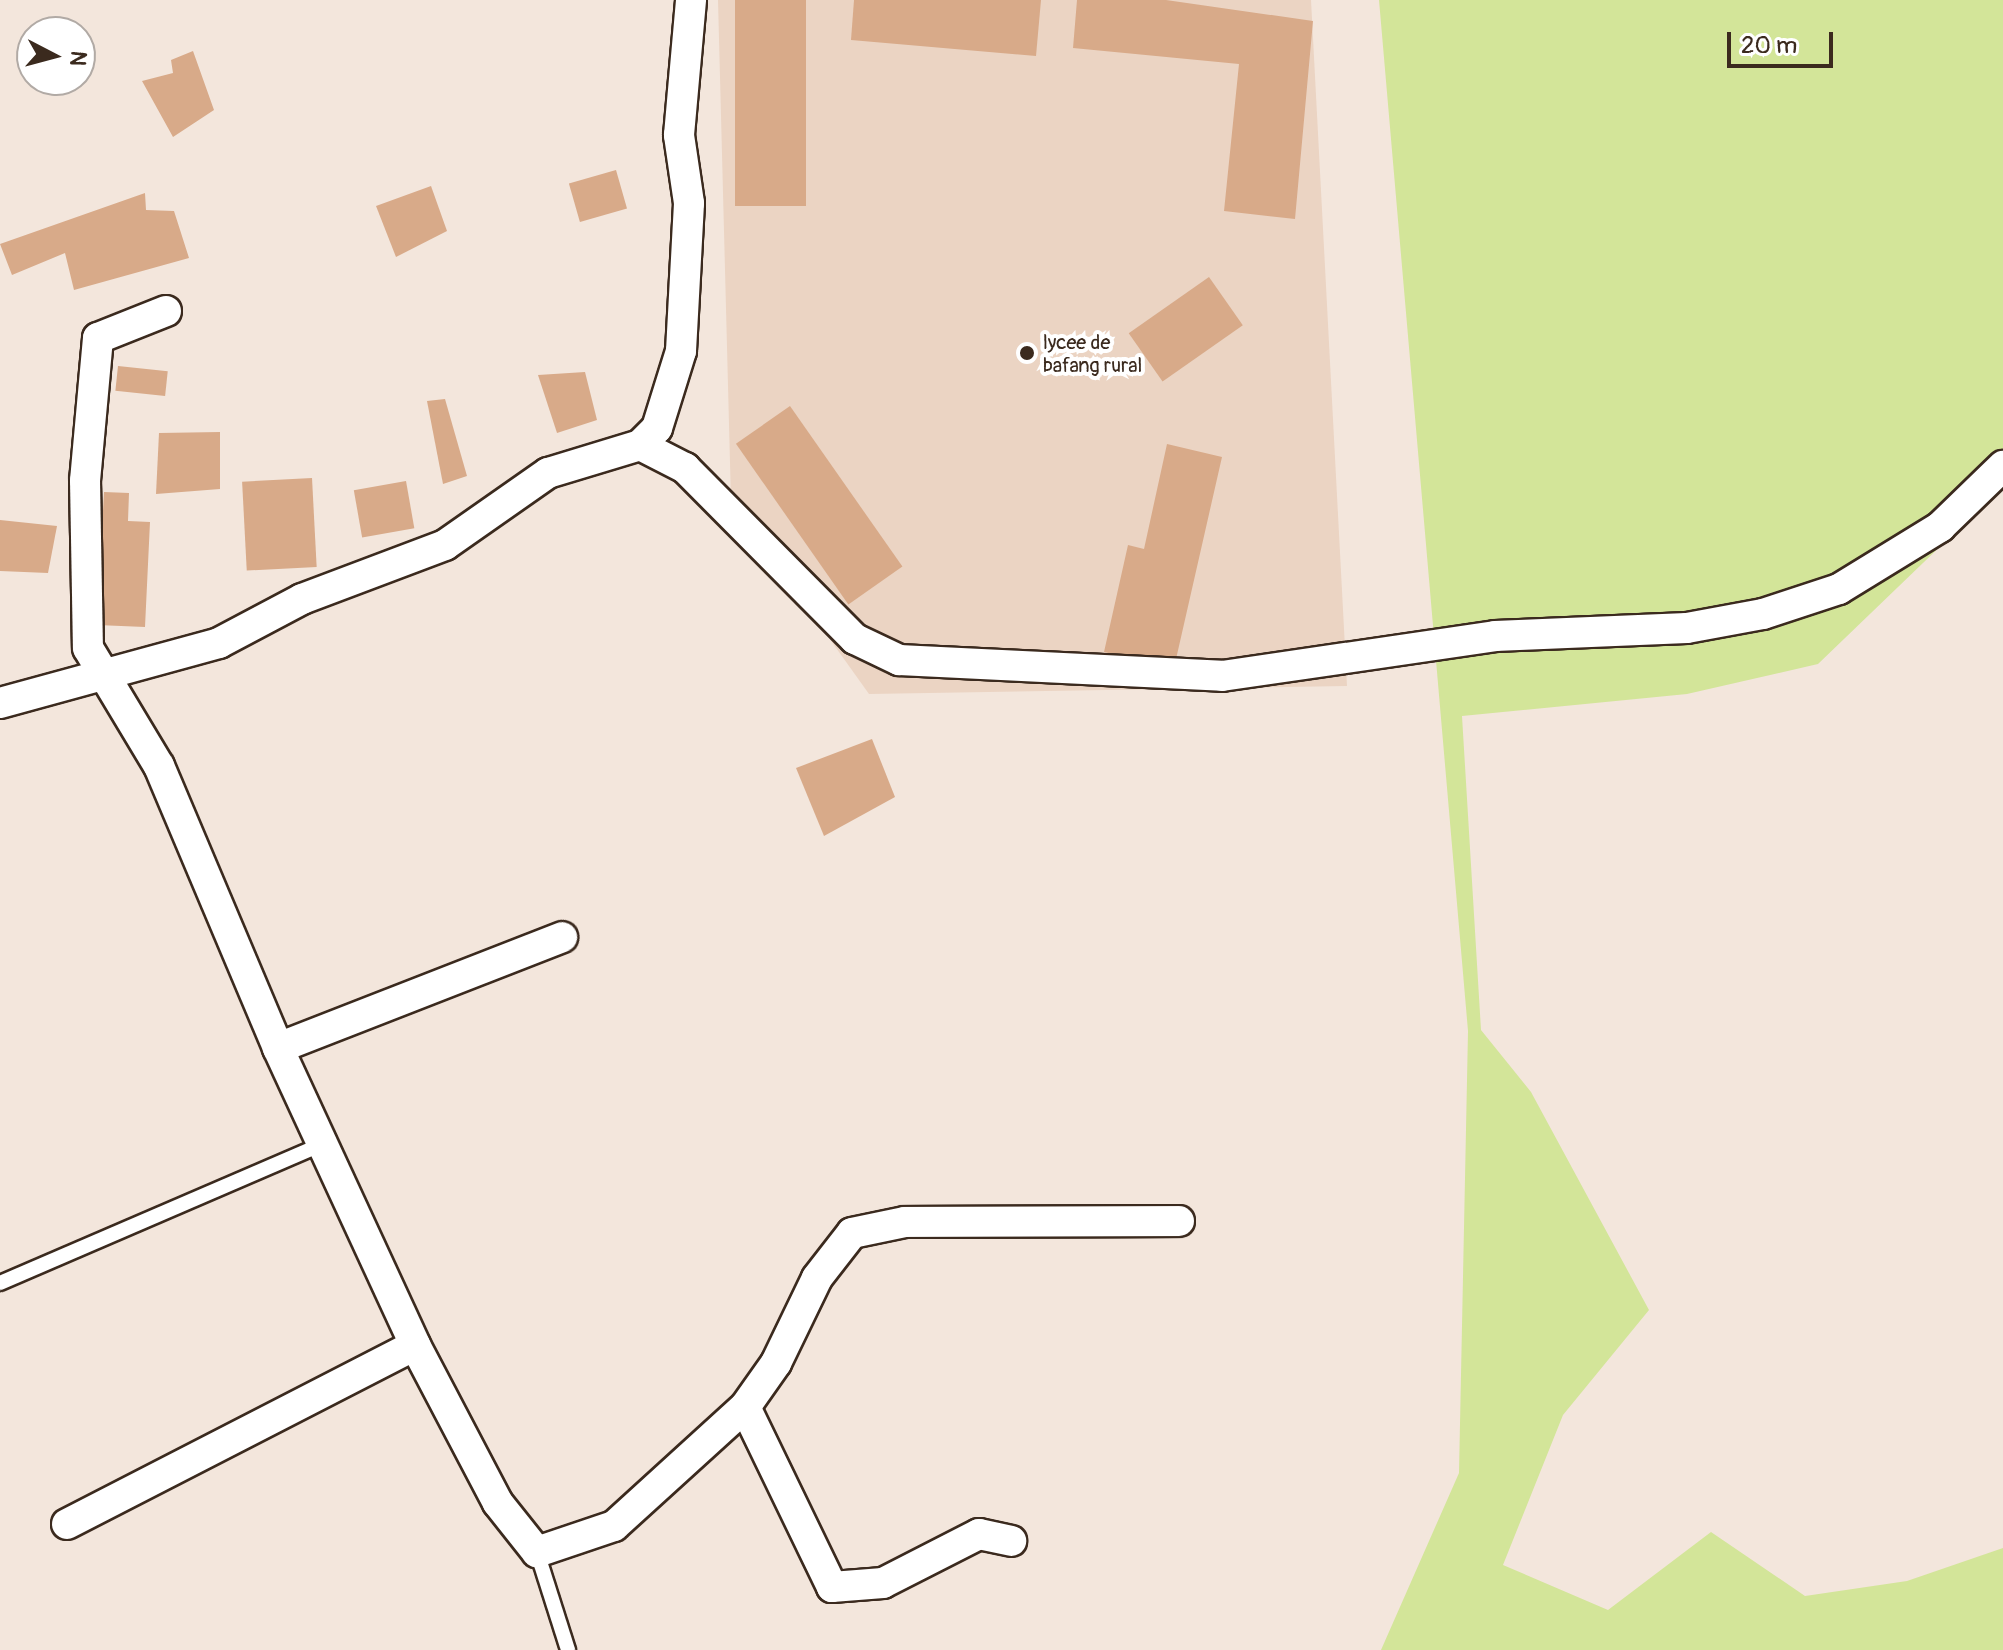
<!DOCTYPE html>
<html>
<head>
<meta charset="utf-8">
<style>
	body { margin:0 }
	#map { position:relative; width:2003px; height:1650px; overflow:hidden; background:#f3e6dc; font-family:Pangolin,sans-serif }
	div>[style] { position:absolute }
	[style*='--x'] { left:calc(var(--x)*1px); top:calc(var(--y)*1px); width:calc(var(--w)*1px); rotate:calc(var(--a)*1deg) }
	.built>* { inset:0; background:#ebd4c3 }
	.green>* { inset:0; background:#d3e599 }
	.building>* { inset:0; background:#d8aa89; transform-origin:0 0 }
	.roads { filter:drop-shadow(2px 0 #3b2a1e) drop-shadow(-2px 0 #3b2a1e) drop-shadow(0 2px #3b2a1e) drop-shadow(0 -2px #3b2a1e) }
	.lane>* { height:14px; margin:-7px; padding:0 7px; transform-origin:7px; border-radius:7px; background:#fff }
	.street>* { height:30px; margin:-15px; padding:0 15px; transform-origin:15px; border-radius:15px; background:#fff }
	.dots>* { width:22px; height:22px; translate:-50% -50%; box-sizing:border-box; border:4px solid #fff; border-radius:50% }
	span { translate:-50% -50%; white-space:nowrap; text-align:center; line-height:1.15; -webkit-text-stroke:8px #fff; paint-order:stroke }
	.poi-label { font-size:20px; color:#3b2a1e }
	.left { translate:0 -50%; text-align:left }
	.north { position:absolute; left:16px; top:16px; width:80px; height:80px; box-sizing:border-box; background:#fff; border:2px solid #b1aaa5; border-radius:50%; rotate:96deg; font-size:22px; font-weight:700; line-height:32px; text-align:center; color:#3b2a1e }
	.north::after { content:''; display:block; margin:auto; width:28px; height:36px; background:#3b2a1e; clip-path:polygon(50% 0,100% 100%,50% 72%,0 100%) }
	.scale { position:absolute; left:1727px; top:32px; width:106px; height:36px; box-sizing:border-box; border:4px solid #3b2a1e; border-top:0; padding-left:10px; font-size:24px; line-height:28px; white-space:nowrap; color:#3b2a1e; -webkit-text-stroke:6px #fff; paint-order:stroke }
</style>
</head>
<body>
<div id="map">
	<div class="built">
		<i style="clip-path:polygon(718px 0,1311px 0,1347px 686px,869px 694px,731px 501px)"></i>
	</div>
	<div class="green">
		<i style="clip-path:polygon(1379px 0,2003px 0,2003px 486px,1818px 664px,1687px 694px,1462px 716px,1481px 1030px,1531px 1092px,1649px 1310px,1563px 1415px,1503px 1565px,1608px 1610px,1711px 1532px,1805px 1596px,1907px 1581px,2003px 1548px,2003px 1650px,1381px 1650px,1459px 1473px,1468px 1031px)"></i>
	</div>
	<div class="building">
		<i style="left:735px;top:0;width:71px;height:206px"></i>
		<i style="clip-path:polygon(854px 0,1041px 0,1036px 56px,851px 40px)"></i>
		<i style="clip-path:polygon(1077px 0,1166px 0,1313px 21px,1295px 219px,1224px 211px,1239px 64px,1073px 48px)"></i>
		<i style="clip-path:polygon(193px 51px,214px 110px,173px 137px,142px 81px,173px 73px,171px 60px)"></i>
		<i style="left:616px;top:170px;width:40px;height:49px;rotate:74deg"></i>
		<i style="clip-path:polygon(431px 186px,447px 231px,396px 257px,376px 206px)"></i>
		<i style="clip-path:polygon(145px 193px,146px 210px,174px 211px,189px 258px,74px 290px,65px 253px,12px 275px,0 244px)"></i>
		<i style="left:1209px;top:277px;width:59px;height:98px;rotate:55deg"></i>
		<i style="left:118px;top:366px;width:50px;height:25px;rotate:6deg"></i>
		<i style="clip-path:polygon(585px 372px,597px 420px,557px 433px,538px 375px)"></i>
		<i style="clip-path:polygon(445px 399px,467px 476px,443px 484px,427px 401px)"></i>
		<i style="left:790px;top:406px;width:196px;height:66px;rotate:55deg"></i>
		<i style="clip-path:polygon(220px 432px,220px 489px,156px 494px,159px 433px)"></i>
		<i style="clip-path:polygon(1167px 444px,1222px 457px,1174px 668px,1104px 652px,1128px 545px,1144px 549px)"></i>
		<i style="left:312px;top:478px;width:89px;height:70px;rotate:87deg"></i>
		<i style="left:406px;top:481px;width:48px;height:53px;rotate:80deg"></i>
		<i style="clip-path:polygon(104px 492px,129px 493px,128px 521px,150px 522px,145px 627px,97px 625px)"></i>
		<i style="clip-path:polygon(0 520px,57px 526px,48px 573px,0 571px)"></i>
		<i style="clip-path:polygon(872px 739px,895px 797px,824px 836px,796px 768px)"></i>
	</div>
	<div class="roads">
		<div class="lane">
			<i style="--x:0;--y:1283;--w:349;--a:-23.3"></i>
			<i style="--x:537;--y:1552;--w:103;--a:72.4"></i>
		</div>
		<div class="street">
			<i style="--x:166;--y:311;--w:73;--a:158.3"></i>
			<i style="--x:98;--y:338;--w:143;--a:95.2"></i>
			<i style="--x:85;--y:480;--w:168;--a:89"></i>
			<i style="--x:88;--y:648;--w:138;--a:59"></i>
			<i style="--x:159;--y:766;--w:306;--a:67.1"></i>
			<i style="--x:278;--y:1048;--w:327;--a:65.2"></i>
			<i style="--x:415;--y:1345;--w:178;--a:62.3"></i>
			<i style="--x:498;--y:1503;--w:63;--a:51.5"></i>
			<i style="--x:537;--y:1552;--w:81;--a:-18.7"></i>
			<i style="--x:614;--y:1526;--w:177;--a:-42.3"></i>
			<i style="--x:745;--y:1407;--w:54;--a:-54.8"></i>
			<i style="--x:776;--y:1363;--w:94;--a:-64.2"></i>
			<i style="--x:817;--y:1278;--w:57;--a:-52.1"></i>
			<i style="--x:852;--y:1233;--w:54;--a:-11.7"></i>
			<i style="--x:905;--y:1222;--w:274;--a:-0.2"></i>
			<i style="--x:640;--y:445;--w:51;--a:27.1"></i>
			<i style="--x:685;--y:468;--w:241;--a:45.2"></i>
			<i style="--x:855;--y:639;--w:49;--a:25.5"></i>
			<i style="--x:899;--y:660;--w:323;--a:2.8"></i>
			<i style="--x:1222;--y:676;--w:276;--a:-8.3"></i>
			<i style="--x:1495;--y:636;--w:192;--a:-2.4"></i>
			<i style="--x:1687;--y:628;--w:77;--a:-10.4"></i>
			<i style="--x:1763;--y:614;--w:80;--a:-18.2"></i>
			<i style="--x:1839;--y:589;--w:119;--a:-31.5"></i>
			<i style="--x:1940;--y:527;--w:88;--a:-44.1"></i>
			<i style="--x:0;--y:703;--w:227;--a:-15.3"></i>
			<i style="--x:219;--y:643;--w:94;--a:-27.9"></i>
			<i style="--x:302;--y:599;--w:153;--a:-20.7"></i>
			<i style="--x:445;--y:545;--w:126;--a:-35"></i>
			<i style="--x:548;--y:473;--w:96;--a:-16.9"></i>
			<i style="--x:640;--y:445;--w:24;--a:-45"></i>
			<i style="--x:657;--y:428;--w:81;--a:-72.7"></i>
			<i style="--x:681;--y:351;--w:148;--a:-86.9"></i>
			<i style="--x:689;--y:203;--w:69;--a:-98.4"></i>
			<i style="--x:679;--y:135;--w:136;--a:-84.9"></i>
			<i style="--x:278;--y:1048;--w:305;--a:-21.3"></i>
			<i style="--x:745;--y:1407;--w:200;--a:64.2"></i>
			<i style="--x:832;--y:1587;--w:51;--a:-4.5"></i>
			<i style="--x:883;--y:1583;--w:108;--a:-27"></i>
			<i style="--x:979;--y:1534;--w:33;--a:12"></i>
			<i style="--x:67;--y:1524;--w:391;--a:-27.2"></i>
		</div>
	</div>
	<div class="dots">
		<i style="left:1027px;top:353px;background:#3b2a1e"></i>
	</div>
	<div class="poi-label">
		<span class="left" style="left:1043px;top:354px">lycee de<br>bafang rural</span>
	</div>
	<div class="north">N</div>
	<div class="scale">20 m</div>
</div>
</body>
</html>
